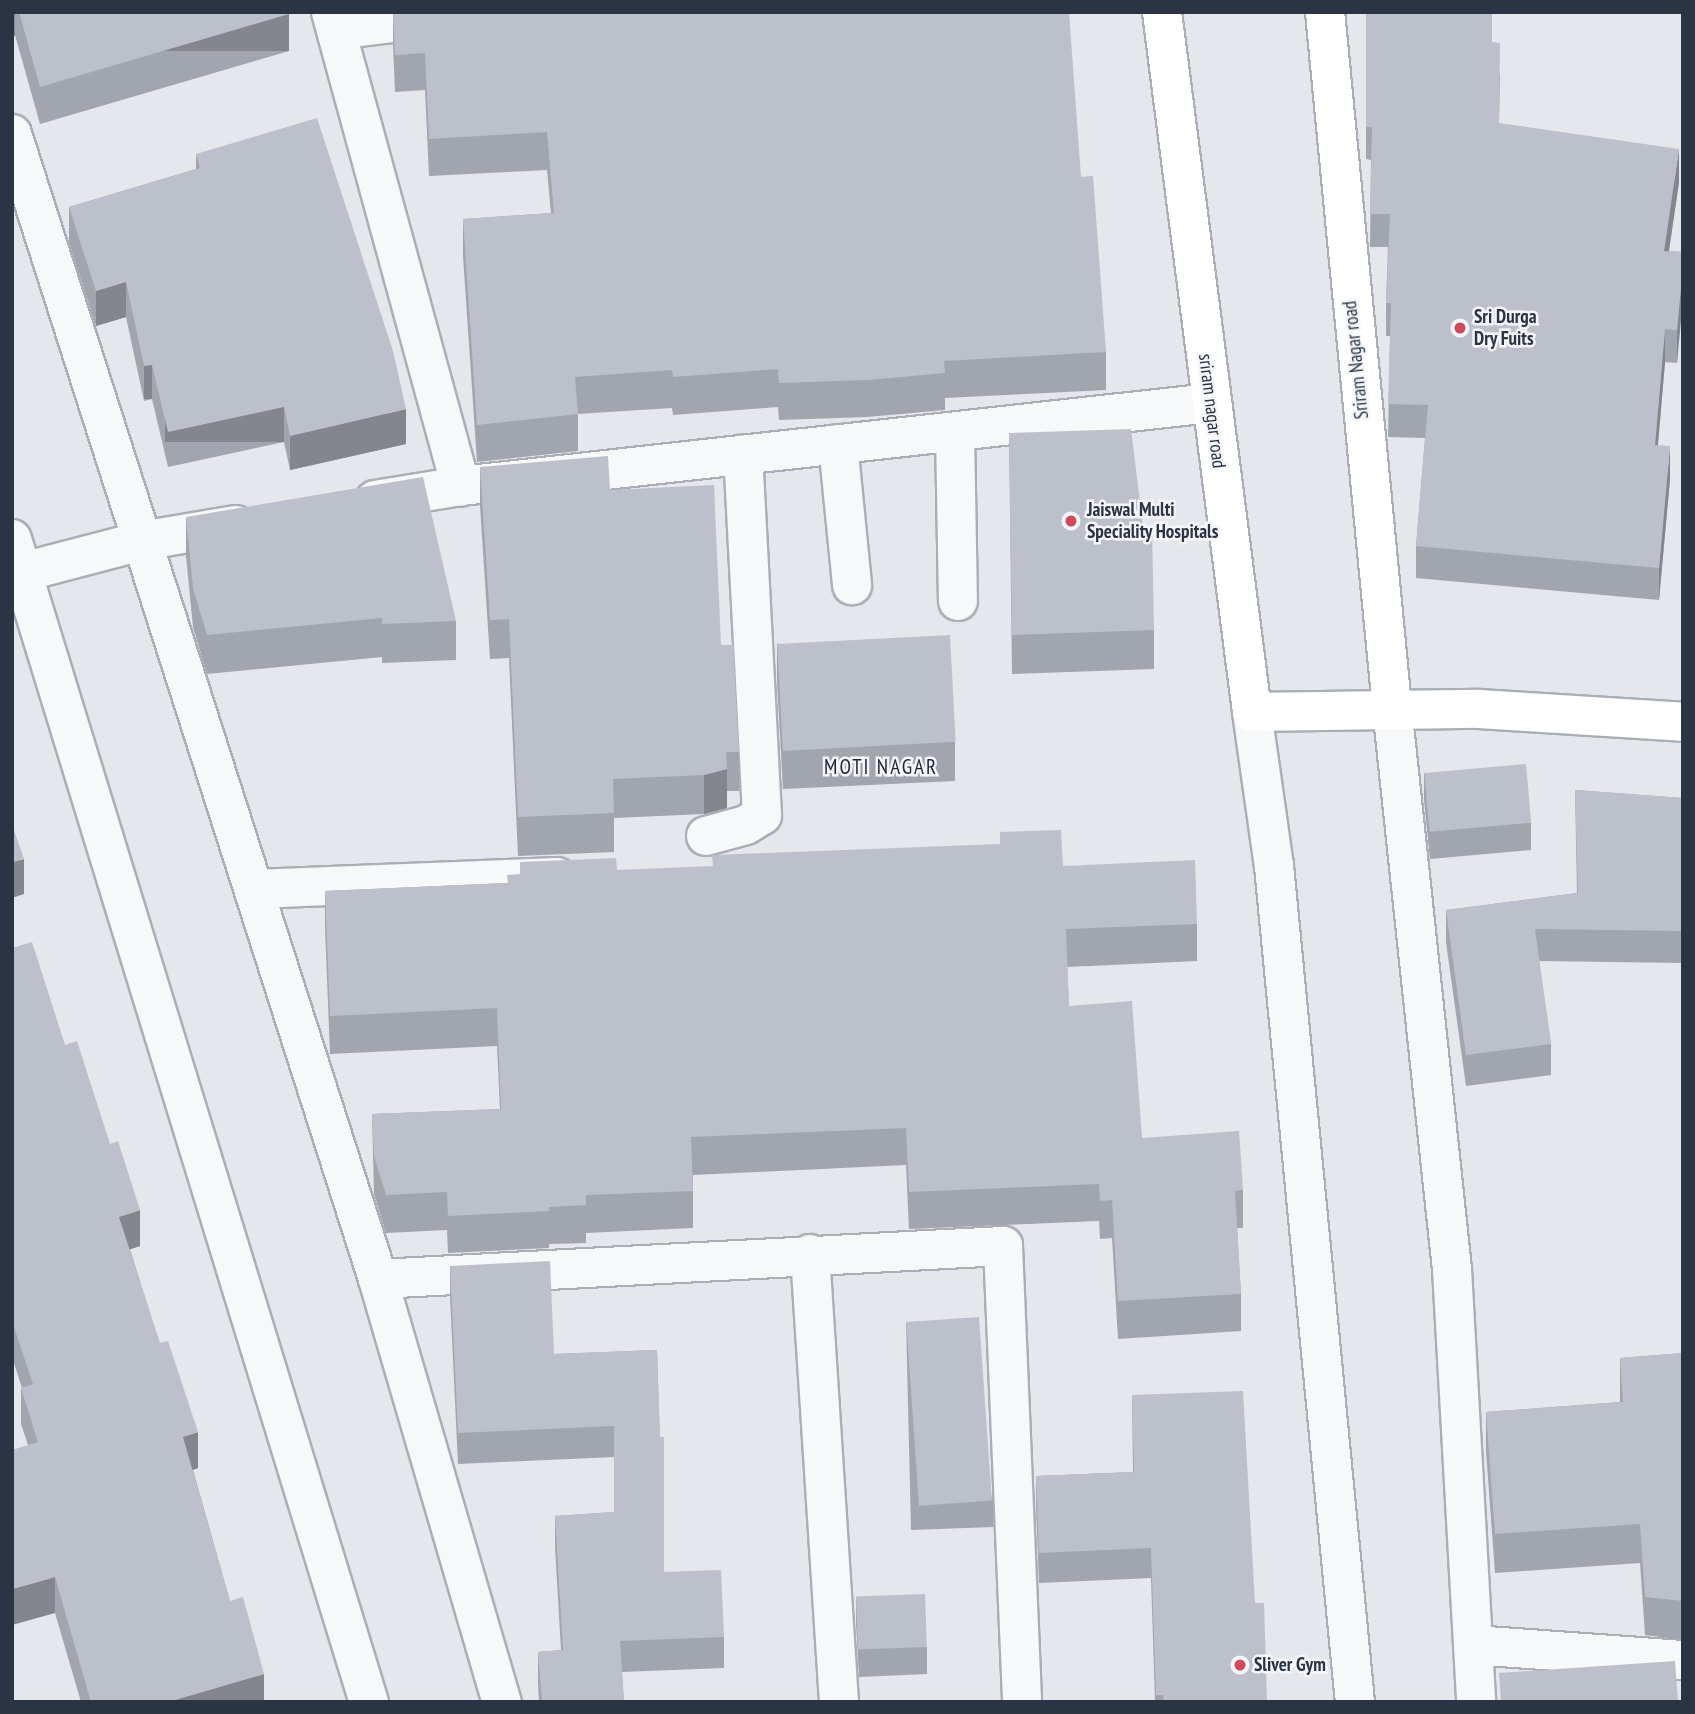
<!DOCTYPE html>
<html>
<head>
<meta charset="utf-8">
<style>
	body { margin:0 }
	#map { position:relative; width:1695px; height:1714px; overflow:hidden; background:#e4e7ec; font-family:"PT Sans Narrow",sans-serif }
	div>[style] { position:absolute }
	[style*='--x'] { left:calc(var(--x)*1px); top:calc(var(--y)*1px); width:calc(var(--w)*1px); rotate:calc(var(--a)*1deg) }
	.roads { filter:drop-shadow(2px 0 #a9aeb7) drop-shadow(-2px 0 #a9aeb7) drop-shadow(0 2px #a9aeb7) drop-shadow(0 -2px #a9aeb7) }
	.minor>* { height:38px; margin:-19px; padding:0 19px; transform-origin:19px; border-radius:19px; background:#f7f8fa }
	.major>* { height:38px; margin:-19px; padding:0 19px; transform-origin:19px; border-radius:19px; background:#fff }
	.wall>* { inset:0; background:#a1a5ae }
	.shaded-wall>* { inset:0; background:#83868d; transform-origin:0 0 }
	.building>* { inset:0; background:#bbc0ca; transform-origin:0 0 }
	.dots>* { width:19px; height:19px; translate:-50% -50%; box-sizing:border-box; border:4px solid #f4f6f9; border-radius:50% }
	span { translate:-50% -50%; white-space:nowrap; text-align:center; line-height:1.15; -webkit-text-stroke:5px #f4f6f9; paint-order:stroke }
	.poi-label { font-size:19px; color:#2b3445; font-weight:700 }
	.left { translate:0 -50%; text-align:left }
	.street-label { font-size:19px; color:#2b3445 }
	.neighbourhood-label { font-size:21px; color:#1d2536; letter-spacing:2px }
	.frame { position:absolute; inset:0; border:14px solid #2b3445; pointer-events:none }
</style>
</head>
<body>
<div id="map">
	<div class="roads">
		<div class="minor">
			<i style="--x:331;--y:12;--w:492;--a:74.7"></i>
			<i style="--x:336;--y:30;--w:148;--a:-7"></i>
			<i style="--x:12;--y:134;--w:1202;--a:72.27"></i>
			<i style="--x:378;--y:1279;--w:441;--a:73.7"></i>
			<i style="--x:955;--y:432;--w:169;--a:89"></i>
			<i style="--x:838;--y:444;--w:142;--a:84.3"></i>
			<i style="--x:375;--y:500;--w:87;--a:-9.2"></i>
			<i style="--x:461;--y:486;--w:755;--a:-6.32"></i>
			<i style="--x:12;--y:539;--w:1217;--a:72.94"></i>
			<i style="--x:23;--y:572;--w:122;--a:-14.7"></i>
			<i style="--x:141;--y:541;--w:96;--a:-9.6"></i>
			<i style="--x:1392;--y:707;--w:565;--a:83.91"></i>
			<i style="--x:1452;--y:1269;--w:434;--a:86.8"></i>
			<i style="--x:1252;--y:712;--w:156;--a:81.9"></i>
			<i style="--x:1274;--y:866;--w:840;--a:84.47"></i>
			<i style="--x:706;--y:836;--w:41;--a:-15.4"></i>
			<i style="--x:746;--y:825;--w:19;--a:-32"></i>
			<i style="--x:762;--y:815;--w:361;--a:-93"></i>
			<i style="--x:255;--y:889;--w:302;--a:-2.3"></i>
			<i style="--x:810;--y:1254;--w:449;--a:86.3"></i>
			<i style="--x:378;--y:1279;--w:626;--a:-3.02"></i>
			<i style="--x:1003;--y:1246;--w:456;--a:87.6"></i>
			<i style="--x:1473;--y:1645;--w:211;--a:4.1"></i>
		</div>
		<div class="major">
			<i style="--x:1162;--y:12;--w:706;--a:82.67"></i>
			<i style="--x:1252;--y:712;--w:227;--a:-0.8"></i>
			<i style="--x:1479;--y:709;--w:204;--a:3.6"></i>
			<i style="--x:1325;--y:12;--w:698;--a:84.49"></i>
		</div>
	</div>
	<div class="wall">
		<i style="clip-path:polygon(12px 12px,288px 12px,289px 51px,40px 124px,15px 35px,12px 36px)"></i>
		<i style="clip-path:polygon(393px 12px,1081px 177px,1106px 352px,1106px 390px,945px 398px,945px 410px,867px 417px,779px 420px,778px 407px,673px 415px,672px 408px,578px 414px,578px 451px,477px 462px,463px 256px,463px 219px,551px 213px,547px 170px,429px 176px,425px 90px,395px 92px,393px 45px)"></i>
		<i style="clip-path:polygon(1366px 12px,1492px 42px,1500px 76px,1499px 123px,1679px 182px,1669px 251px,1683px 252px,1677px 363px,1665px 362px,1658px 445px,1670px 479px,1659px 600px,1416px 578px,1416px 546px,1425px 438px,1388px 437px,1390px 336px,1386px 336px,1386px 303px,1388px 247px,1370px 247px,1371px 160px,1366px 159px)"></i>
		<i style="clip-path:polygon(196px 154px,406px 444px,290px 470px,284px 442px,168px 467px,152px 399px,144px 401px,126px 317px,96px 326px,69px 242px,69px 207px,196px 169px)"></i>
		<i style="clip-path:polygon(1009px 433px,1154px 630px,1154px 669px,1012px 674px)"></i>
		<i style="clip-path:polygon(480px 467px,610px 490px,721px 645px,739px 752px,739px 791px,727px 791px,727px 808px,704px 814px,614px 818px,614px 852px,518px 856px,509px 658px,490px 659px,480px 506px)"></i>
		<i style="clip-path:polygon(186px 517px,456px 621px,456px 660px,382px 663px,382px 657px,207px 674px,193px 627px,186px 556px)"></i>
		<i style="clip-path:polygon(777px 643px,955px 742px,955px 781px,783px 789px,777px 682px)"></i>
		<i style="clip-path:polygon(1424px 773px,1531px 823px,1531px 850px,1430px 859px,1424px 800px)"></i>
		<i style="clip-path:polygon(1575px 790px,1683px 798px,1683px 963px,1539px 961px,1551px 1044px,1551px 1075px,1466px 1086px,1446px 942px,1446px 910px,1577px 893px)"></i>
		<i style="clip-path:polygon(1063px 866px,1197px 924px,1197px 961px,1067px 967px,1069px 1006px,1142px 1138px,1243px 1190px,1243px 1228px,1237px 1228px,1241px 1294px,1241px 1331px,1118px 1339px,1112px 1238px,1100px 1239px,1099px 1221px,909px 1229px,906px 1165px,693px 1175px,693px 1228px,586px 1233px,586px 1243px,549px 1244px,549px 1248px,448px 1253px,447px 1230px,386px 1233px,374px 1194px,372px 1114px,500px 1109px,497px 1046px,330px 1054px,325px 928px,325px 891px,507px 883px,617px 870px)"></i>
		<i style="clip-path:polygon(12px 948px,65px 1045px,140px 1246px,130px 1249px,198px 1468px,193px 1470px,230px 1601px,264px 1702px,81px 1702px,55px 1613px,28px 1445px,21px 1424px,21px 1388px,22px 1388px,12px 1357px)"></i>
		<i style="clip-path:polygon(450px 1266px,554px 1354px,657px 1350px,664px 1572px,724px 1637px,724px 1668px,622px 1672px,624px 1702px,539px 1702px,538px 1683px,538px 1652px,561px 1650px,555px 1547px,555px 1516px,614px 1512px,614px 1457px,458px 1464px,450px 1297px)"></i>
		<i style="clip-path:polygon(906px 1321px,993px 1500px,993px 1527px,911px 1530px)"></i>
		<i style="clip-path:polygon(1683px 1353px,1683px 1640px,1645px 1635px,1640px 1563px,1495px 1573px,1486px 1451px,1486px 1412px,1620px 1402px,1620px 1358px)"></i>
		<i style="clip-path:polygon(1132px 1395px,1255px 1603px,1267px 1702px,1155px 1702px,1151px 1578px,1039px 1583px,1036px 1506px,1036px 1476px,1133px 1472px)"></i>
		<i style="clip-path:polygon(856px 1597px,927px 1647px,927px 1674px,859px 1677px,856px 1624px)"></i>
	</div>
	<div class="shaded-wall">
		<i style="left:12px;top:12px;width:3px;height:24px"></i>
		<i style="left:289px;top:14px;width:37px;height:259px;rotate:90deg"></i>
		<i style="clip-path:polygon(1679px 149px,1679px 182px,1664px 284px,1664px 251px)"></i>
		<i style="clip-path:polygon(1683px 266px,1683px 299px,1677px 363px,1677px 330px)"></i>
		<i style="clip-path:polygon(126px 282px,126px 317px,96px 326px,96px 291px)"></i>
		<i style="clip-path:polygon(1665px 329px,1665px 362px,1655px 477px,1655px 445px)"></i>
		<i style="left:152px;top:365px;width:34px;height:8px;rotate:90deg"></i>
		<i style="left:284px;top:407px;width:35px;height:119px;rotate:90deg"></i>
		<i style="clip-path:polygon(406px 409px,406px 444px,290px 470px,290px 436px)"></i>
		<i style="clip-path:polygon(1670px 446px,1670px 479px,1659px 600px,1659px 568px)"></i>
		<i style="clip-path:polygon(727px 769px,727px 808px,704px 814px,704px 775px)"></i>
		<i style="clip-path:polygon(24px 859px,24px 894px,12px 898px,12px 862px)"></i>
		<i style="clip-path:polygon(140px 1210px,140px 1246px,119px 1253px,119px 1217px)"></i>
		<i style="clip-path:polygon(198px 1432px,198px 1468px,183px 1473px,183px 1437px)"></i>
		<i style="clip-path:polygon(55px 1577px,55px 1613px,12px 1625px,12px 1589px)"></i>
		<i style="clip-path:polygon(264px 1674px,264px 1702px,168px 1702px)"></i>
	</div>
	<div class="building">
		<i style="clip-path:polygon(19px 12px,288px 12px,289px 14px,40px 87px)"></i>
		<i style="clip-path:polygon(393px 12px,1069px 12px,1081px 177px,1093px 176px,1106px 352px,944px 361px,945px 373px,867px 380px,779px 383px,778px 369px,673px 377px,672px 370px,575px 377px,578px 414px,477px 425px,463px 219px,554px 213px,547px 132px,429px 139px,425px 53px,395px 55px)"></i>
		<i style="clip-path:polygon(1366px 12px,1492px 12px,1492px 42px,1500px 43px,1499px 123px,1679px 149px,1664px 251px,1683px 252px,1683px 266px,1677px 330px,1665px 329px,1655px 445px,1670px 446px,1659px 568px,1416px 546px,1428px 405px,1388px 404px,1391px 303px,1386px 303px,1390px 214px,1370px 214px,1372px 127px,1366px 127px)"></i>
		<i style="clip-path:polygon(317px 118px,393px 351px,406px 409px,290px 436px,284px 407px,168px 432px,152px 365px,144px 366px,126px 282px,96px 291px,69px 207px,200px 168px,196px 154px)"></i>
		<i style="clip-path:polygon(1131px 429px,1143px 527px,1152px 526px,1154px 630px,1012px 635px,1009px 433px)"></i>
		<i style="clip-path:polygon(608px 456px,610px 490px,714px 485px,721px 645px,733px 645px,739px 752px,726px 752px,727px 769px,704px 775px,613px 779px,614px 813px,518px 817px,509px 619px,490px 620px,480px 467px)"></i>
		<i style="clip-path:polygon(423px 477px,456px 621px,382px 624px,382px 618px,207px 635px,193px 588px,186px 517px)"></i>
		<i style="left:950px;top:635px;width:107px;height:173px;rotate:87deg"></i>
		<i style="left:1526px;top:764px;width:59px;height:102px;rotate:85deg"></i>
		<i style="clip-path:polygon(1575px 790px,1683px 798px,1683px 931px,1535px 929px,1551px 1044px,1466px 1055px,1446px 910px,1578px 893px)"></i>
		<i style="clip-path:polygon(12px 824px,24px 859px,12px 862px)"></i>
		<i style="clip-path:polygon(1061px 830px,1063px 866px,1195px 860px,1197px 924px,1066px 929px,1069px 1006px,1132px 1001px,1142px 1138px,1239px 1131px,1243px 1190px,1235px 1191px,1241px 1294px,1118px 1301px,1112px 1200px,1100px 1201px,1099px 1184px,909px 1192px,906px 1128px,691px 1137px,693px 1191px,586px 1195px,586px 1205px,549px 1207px,549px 1211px,448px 1216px,447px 1192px,386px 1195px,374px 1156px,372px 1114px,501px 1109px,497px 1008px,330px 1016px,325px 891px,508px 883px,507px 875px,520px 874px,520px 862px,616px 858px,617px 870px,713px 866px,712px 855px,1000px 844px,1000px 832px)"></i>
		<i style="clip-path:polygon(32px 942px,65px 1045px,77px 1041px,110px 1144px,118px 1141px,140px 1210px,119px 1217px,160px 1343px,168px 1341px,198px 1432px,183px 1437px,230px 1601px,243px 1597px,264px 1674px,168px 1702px,91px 1702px,55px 1577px,12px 1589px,12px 1450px,38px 1442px,21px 1388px,33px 1384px,12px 1321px,12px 948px)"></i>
		<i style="clip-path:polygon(550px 1261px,554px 1354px,657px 1350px,660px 1437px,664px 1437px,664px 1572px,721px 1570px,724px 1637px,620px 1641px,624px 1702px,542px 1702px,538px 1652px,563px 1650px,555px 1516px,614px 1512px,614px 1426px,458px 1433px,450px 1266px)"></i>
		<i style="left:979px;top:1317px;width:184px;height:73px;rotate:86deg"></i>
		<i style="clip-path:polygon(1683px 1353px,1683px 1601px,1645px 1597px,1640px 1524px,1495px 1534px,1486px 1412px,1623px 1402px,1620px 1358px)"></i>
		<i style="clip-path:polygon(1243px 1391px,1255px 1603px,1264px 1603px,1267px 1702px,1164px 1702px,1163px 1695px,1156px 1695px,1151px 1548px,1039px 1553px,1036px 1476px,1134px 1472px,1132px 1395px)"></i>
		<i style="left:925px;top:1594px;width:53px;height:69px;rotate:88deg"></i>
		<i style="clip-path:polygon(1675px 1661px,1678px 1702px,1501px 1702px,1499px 1673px)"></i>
	</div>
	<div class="dots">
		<i style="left:1460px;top:328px;background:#d1495b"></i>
		<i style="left:1071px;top:521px;background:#d1495b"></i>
		<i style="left:1240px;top:1665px;background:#d1495b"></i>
	</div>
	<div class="poi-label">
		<span class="left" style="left:1474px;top:328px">Sri Durga<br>Dry Fuits</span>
		<span class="left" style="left:1087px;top:521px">Jaiswal Multi<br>Speciality Hospitals</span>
		<span class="left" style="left:1254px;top:1665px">Sliver Gym</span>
	</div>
	<div class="street-label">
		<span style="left:1356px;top:360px;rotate:-96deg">Sriram Nagar road</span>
		<span style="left:1212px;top:411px;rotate:83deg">sriram nagar road</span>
	</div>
	<div class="neighbourhood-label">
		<span style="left:881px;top:767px">MOTI NAGAR</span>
	</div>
	<div class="frame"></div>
</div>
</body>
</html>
